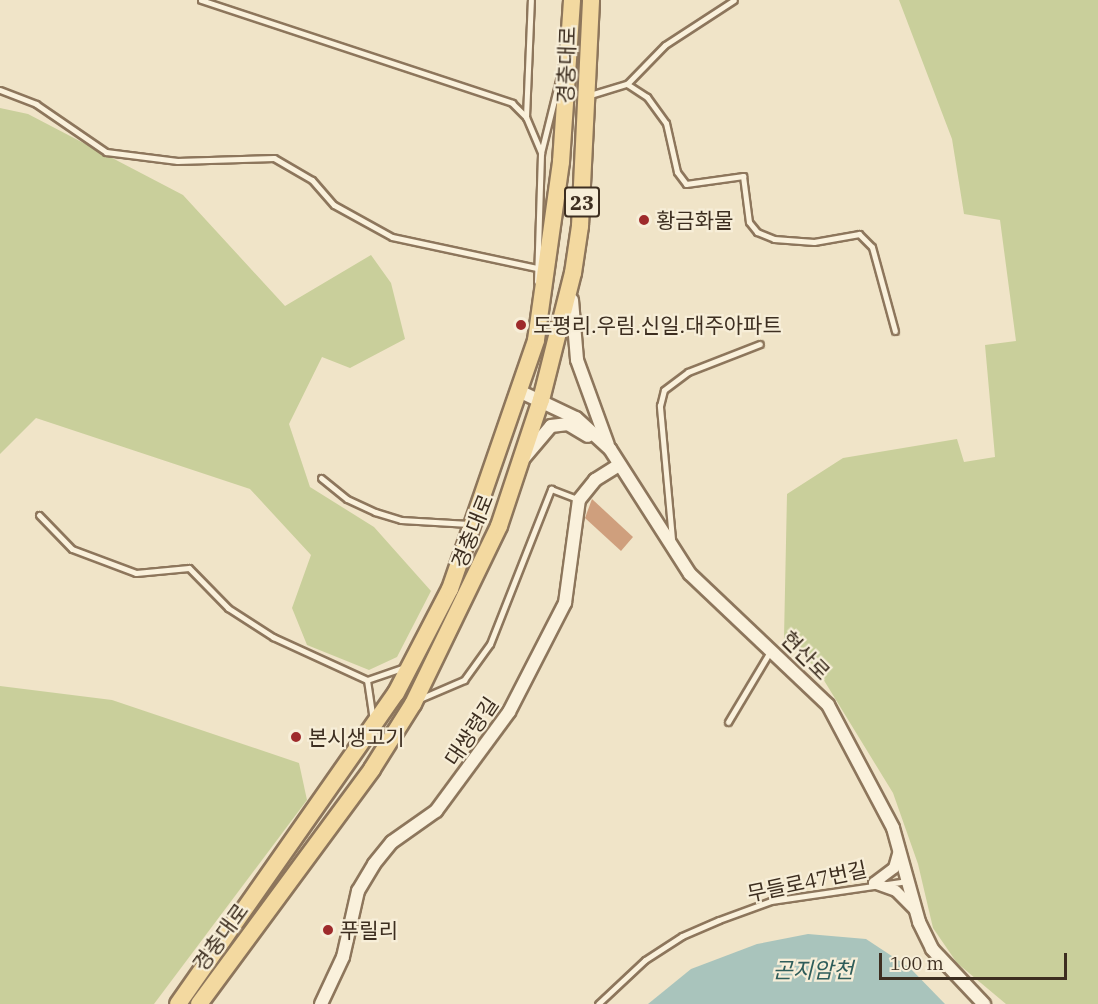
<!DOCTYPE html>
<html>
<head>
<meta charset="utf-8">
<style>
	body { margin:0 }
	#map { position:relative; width:1098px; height:1004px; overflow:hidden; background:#f0e4c8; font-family:"IBM Plex Serif","Noto Sans KR",serif }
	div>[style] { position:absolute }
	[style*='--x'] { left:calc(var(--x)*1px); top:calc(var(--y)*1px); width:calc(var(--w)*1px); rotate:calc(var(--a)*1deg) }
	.green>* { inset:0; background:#c9cf9b }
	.water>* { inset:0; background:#a9c4bc }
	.building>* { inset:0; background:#cf9f7d }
	.roads { filter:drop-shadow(2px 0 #8d765c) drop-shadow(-2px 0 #8d765c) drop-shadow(0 2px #8d765c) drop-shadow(0 -2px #8d765c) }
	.service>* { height:5px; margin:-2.5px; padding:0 2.5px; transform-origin:2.5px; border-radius:2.5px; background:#faf1dc }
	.minor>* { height:10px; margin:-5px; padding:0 5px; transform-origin:5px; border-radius:5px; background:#faf1dc }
	.tertiary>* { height:12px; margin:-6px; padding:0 6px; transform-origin:6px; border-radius:6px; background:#faf1dc }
	.primary>* { height:16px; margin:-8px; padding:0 8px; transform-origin:8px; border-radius:8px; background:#f3d9a0 }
	.dots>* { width:16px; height:16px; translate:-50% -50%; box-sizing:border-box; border:3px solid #f7eed8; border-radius:50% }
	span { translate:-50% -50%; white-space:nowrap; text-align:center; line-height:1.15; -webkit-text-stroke:4.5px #f7eed8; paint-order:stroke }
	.shield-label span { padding:2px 4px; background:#f7eed8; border:2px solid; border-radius:4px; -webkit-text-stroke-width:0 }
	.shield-label { font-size:20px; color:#3d2e20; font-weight:700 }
	.street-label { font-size:21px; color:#3d2e20 }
	.poi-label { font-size:21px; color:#3d2e20 }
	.left { translate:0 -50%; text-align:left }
	.water-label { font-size:22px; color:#2f5d5a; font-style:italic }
	.scale { position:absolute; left:879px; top:953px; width:188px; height:27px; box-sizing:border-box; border:3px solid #3d2e20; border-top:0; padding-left:8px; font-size:18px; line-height:21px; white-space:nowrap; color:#3d2e20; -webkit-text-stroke:4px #f7eed8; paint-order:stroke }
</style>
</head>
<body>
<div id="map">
	<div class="green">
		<i style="clip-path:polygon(899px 0,1098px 0,1098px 1004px,1006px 1004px,957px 963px,933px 928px,918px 864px,893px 793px,817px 669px,784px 638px,787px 494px,843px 458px,957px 439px,964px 462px,995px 457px,985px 345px,1016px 341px,1000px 220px,964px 214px,952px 139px)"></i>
		<i style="clip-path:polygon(0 108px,28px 114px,183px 195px,285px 306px,371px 255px,391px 283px,405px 339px,350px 368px,322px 357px,289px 424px,310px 487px,374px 527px,431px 591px,397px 657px,369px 670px,307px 645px,292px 608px,311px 555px,250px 489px,36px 418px,0 454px)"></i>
		<i style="clip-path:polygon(0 686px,112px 700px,299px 763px,307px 800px,154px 1004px,0 1004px)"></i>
	</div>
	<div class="water">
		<i style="clip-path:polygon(808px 934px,866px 939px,910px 968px,945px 1004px,648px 1004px,691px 969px,757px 944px)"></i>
	</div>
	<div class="building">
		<i style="clip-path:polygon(592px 499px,633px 537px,621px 551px,585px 518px)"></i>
	</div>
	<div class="roads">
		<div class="service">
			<i style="--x:201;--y:0;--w:328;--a:18.3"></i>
			<i style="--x:512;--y:103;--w:20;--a:45"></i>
			<i style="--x:526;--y:117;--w:39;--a:67"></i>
			<i style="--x:627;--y:84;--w:24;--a:33"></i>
			<i style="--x:647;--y:97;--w:32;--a:54"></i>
			<i style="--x:666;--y:123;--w:50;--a:77.3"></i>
			<i style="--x:677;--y:172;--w:15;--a:53"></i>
			<i style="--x:686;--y:184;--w:58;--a:-8"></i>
			<i style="--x:743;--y:176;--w:46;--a:82.6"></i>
			<i style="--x:749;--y:222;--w:13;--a:51"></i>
			<i style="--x:757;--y:232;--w:18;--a:22"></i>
			<i style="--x:774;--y:239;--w:40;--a:4.3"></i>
			<i style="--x:814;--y:242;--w:46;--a:-10.1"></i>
			<i style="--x:859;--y:234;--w:18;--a:45"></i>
			<i style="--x:872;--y:247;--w:87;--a:74.7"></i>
			<i style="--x:0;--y:90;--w:39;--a:21"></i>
			<i style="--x:36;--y:104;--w:85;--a:34.4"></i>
			<i style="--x:106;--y:152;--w:72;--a:7.2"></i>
			<i style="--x:177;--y:161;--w:97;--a:-1.8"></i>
			<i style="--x:274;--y:158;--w:44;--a:30.1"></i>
			<i style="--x:312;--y:180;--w:33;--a:49"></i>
			<i style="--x:334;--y:205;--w:66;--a:28.9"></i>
			<i style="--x:392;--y:237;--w:148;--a:12.1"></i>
			<i style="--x:590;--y:95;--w:39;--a:-17"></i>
			<i style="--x:627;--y:84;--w:54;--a:-45.7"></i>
			<i style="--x:665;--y:45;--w:82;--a:-33.1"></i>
			<i style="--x:526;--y:117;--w:117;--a:-87.6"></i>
			<i style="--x:537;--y:281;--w:128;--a:-88.2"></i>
			<i style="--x:541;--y:153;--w:79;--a:-76.1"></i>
			<i style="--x:321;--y:478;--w:33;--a:39"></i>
			<i style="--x:347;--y:499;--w:31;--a:25"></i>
			<i style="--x:375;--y:512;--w:27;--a:17"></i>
			<i style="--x:401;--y:520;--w:68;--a:3.4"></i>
			<i style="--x:39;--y:515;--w:47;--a:45.9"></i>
			<i style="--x:72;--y:549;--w:68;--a:20.6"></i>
			<i style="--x:136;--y:573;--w:53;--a:-5.4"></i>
			<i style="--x:189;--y:568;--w:56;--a:45.7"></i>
			<i style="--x:228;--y:608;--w:54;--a:32.8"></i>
			<i style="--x:273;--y:637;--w:103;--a:24.6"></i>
			<i style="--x:367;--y:680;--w:39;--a:-19"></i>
			<i style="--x:672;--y:539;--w:134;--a:-95.2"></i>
			<i style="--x:660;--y:406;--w:16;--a:-76"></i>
			<i style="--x:664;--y:390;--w:30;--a:-37"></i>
			<i style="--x:688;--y:372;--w:77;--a:-21.3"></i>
			<i style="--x:367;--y:680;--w:40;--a:81.5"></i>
			<i style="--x:422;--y:698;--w:46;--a:-23.2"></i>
			<i style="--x:464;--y:680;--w:44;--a:-54.2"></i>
			<i style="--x:490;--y:644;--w:167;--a:-68.5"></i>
			<i style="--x:551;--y:489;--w:30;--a:21"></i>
			<i style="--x:728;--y:722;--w:84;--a:-59.2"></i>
			<i style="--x:598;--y:1004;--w:64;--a:-43.1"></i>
			<i style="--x:645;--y:960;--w:44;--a:-33"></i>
			<i style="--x:682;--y:936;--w:40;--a:-23.4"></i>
			<i style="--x:719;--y:920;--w:55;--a:-20.1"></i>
			<i style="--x:771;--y:901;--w:138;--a:-8.3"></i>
		</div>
		<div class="minor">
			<i style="--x:874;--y:883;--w:23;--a:20"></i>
			<i style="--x:896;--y:891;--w:27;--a:45"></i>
			<i style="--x:874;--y:883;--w:25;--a:-37"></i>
			<i style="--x:894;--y:868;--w:18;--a:-74"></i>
		</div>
		<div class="tertiary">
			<i style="--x:572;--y:300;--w:60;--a:85.2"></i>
			<i style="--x:577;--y:360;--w:90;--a:70"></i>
			<i style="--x:521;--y:392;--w:61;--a:25.3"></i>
			<i style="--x:576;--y:418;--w:46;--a:42.4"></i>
			<i style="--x:610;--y:449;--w:148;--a:57.4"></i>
			<i style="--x:690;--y:574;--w:190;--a:43.5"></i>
			<i style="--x:828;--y:705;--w:139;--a:62.1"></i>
			<i style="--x:893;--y:828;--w:98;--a:74.5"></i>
			<i style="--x:919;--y:922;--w:30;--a:64"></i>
			<i style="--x:932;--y:949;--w:76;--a:46.6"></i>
			<i style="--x:524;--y:458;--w:42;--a:-49.8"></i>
			<i style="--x:551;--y:426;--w:17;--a:-7"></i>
			<i style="--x:568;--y:424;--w:23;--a:31"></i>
			<i style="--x:321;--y:1004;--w:52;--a:-64.9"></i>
			<i style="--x:343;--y:957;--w:68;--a:-77.2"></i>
			<i style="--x:358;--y:891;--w:31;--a:-59"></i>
			<i style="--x:374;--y:864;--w:28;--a:-51"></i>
			<i style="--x:392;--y:842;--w:54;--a:-35.2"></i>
			<i style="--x:436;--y:811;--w:123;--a:-53.6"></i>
			<i style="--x:509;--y:712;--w:123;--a:-62.8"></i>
			<i style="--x:565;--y:603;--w:104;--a:-82.3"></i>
			<i style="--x:579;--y:500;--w:26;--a:-51"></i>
			<i style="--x:595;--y:480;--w:28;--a:-32"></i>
		</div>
		<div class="primary">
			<i style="--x:178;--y:1004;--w:380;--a:-55"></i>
			<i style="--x:396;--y:693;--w:117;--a:-62.6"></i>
			<i style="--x:450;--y:589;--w:263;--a:-70.9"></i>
			<i style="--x:536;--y:340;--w:180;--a:-82"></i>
			<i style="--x:561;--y:162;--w:162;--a:-86.1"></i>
			<i style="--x:199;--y:1004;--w:292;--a:-53.6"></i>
			<i style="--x:372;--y:769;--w:77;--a:-57.8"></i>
			<i style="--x:413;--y:704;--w:198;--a:-64.2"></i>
			<i style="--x:499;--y:526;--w:133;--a:-71.6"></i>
			<i style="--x:541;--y:400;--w:131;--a:-75.9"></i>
			<i style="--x:573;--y:273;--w:48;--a:-81.5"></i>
			<i style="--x:580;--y:226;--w:226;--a:-87.2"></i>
		</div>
	</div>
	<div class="dots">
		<i style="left:644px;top:220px;background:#9e2a2b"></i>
		<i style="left:521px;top:325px;background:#9e2a2b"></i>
		<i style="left:296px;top:737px;background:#9e2a2b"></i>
		<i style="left:328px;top:930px;background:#9e2a2b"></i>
	</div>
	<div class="shield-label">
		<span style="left:582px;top:202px">23</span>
	</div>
	<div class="street-label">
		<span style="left:566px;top:65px;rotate:-88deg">경충대로</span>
		<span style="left:472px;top:531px;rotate:-68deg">경충대로</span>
		<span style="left:806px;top:655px;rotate:45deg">현산로</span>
		<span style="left:471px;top:731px;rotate:-56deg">대쌍령길</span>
		<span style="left:807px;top:881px;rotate:-12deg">무들로47번길</span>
		<span style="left:220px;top:937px;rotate:-54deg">경충대로</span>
	</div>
	<div class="poi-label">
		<span class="left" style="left:656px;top:220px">황금화물</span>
		<span class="left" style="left:533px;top:325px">도평리.우림.신일.대주아파트</span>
		<span class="left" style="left:308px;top:737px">본시생고기</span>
		<span class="left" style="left:340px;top:930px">푸릴리</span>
	</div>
	<div class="water-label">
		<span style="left:813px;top:970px">곤지암천</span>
	</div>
	<div class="scale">100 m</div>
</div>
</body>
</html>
